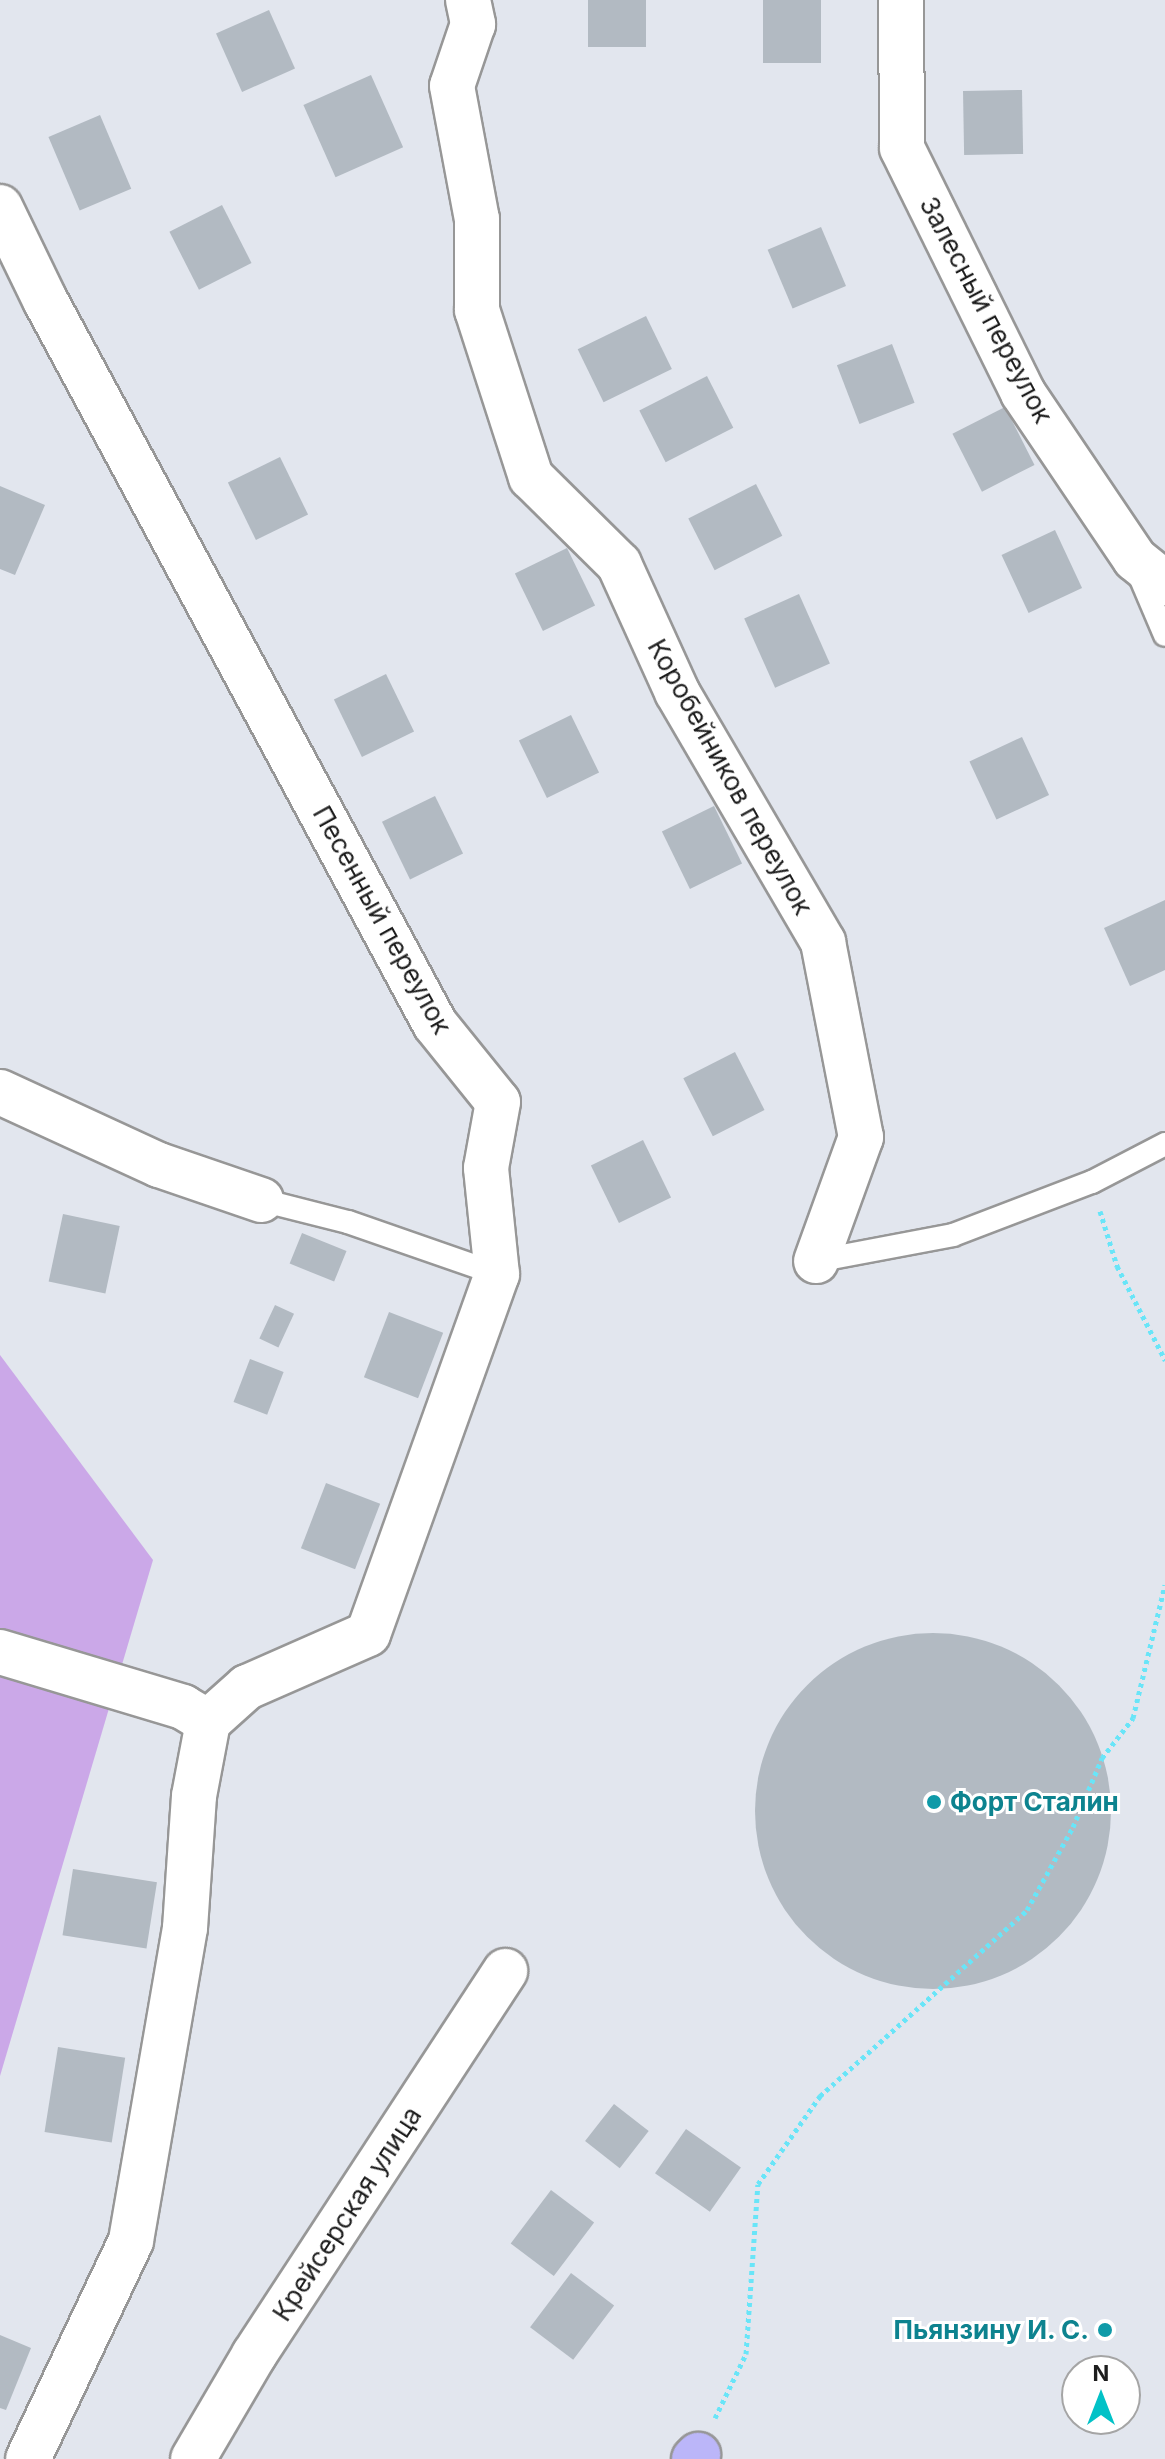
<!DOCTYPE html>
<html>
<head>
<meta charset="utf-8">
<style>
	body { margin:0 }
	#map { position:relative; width:1165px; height:2459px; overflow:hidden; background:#e2e6ee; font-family:Inter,sans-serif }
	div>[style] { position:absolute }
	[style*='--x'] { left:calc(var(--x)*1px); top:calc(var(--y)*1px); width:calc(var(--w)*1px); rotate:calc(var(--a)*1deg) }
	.grass>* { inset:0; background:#cba8e8 }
	.building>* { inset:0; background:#b2bac2; transform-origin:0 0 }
	.round { border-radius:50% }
	.path>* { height:5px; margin-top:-2.5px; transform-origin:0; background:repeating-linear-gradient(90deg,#69e5f8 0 4px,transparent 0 8px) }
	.roads { filter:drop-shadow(2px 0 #979797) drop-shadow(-2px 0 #979797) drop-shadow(0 2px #979797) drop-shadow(0 -2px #979797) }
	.lane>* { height:22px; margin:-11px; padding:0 11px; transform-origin:11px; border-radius:11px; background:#fff }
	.street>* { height:44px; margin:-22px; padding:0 22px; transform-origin:22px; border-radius:22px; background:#fff }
	.secondary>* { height:44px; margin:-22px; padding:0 22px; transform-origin:22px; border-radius:22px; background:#bbb6f9 }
	.dots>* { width:22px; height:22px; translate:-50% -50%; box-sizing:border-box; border:4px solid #fff; border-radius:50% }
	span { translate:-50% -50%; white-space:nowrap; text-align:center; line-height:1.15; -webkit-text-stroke:6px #fff; paint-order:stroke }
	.street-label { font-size:26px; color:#1d1d1d }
	.culture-label { font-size:26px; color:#0d838f; font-weight:700 }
	.left { translate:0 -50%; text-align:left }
	.right { translate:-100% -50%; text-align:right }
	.north { position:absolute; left:1061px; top:2355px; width:80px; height:80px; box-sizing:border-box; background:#fff; border:2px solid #a5a5a5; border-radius:50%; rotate:0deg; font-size:22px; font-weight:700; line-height:32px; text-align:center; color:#1d1d1d }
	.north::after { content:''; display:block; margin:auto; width:28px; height:36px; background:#02c2c7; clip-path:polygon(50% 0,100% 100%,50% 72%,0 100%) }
</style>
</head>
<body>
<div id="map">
	<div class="grass">
		<i style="clip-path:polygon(0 1355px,153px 1560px,0 2076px)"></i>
	</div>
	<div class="building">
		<i style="left:588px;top:0;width:58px;height:47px"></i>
		<i style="left:763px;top:0;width:58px;height:63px"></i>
		<i style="left:269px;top:10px;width:64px;height:58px;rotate:66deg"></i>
		<i style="left:371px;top:75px;width:79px;height:74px;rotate:66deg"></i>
		<i style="left:1022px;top:90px;width:64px;height:59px;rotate:89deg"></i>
		<i style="left:100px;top:115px;width:80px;height:56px;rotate:67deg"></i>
		<i style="left:222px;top:205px;width:65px;height:59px;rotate:63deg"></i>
		<i style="left:821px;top:227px;width:64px;height:58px;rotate:67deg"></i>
		<i style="left:646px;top:316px;width:59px;height:76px;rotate:64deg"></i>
		<i style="left:892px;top:344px;width:63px;height:59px;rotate:69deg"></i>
		<i style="left:707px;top:376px;width:58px;height:76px;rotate:63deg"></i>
		<i style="left:1005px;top:407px;width:65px;height:59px;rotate:63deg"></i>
		<i style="left:280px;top:457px;width:64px;height:58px;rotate:64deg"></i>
		<i style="left:756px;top:484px;width:58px;height:76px;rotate:63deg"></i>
		<i style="clip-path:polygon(0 486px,45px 505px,15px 575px,0 569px)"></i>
		<i style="left:1055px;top:530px;width:64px;height:59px;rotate:65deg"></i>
		<i style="left:567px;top:548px;width:64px;height:58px;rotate:64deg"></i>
		<i style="left:799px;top:594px;width:76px;height:60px;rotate:66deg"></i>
		<i style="left:386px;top:674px;width:64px;height:58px;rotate:64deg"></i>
		<i style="left:571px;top:715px;width:64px;height:58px;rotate:64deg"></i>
		<i style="left:1022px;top:737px;width:64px;height:58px;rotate:65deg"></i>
		<i style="left:435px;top:796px;width:64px;height:59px;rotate:64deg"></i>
		<i style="left:714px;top:806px;width:64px;height:58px;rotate:64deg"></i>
		<i style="clip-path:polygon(1165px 900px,1165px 970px,1130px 986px,1104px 928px)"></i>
		<i style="left:735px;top:1052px;width:65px;height:58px;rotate:63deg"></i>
		<i style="left:643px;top:1140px;width:64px;height:58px;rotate:64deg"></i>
		<i style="left:63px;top:1214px;width:58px;height:69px;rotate:12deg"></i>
		<i style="left:302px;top:1233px;width:48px;height:33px;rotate:22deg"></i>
		<i style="left:275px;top:1305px;width:21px;height:37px;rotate:25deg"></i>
		<i style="left:389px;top:1312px;width:58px;height:70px;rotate:21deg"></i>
		<i style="left:250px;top:1359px;width:36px;height:46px;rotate:21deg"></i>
		<i style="left:326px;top:1483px;width:58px;height:70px;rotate:21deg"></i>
		<i class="round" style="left:755px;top:1633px;width:356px;height:356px"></i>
		<i style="left:73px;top:1869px;width:85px;height:67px;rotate:9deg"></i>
		<i style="left:58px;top:2047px;width:68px;height:86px;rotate:9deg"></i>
		<i style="left:614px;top:2104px;width:44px;height:47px;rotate:38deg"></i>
		<i style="left:686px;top:2129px;width:67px;height:54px;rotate:35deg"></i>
		<i style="left:551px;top:2190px;width:54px;height:67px;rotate:37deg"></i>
		<i style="left:571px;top:2273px;width:54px;height:68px;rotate:37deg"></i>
		<i style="clip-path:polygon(0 2335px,31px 2348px,6px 2410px,0 2408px)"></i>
	</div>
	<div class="path">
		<i style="--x:1100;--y:1211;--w:58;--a:72.8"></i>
		<i style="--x:1117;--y:1266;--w:106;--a:62.9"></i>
		<i style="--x:715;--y:2418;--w:71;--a:-64.2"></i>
		<i style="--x:746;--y:2354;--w:170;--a:-86"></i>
		<i style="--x:758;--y:2184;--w:108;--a:-54.8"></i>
		<i style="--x:820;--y:2096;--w:278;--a:-41.9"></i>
		<i style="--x:1027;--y:1910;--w:95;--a:-61"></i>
		<i style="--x:1073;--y:1827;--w:75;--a:-67.2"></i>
		<i style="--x:1102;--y:1758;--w:51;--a:-52.2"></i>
		<i style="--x:1133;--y:1718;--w:137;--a:-76.5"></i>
	</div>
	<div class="roads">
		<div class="lane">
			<i style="--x:1139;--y:574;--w:66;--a:66.9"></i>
			<i style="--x:261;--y:1200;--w:90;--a:14.2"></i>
			<i style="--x:348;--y:1222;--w:158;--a:19.2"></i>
			<i style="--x:816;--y:1261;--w:139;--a:-10.7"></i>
			<i style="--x:953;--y:1235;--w:149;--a:-20.9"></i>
			<i style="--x:1092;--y:1182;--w:82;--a:-27.5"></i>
		</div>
		<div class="street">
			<i style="--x:468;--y:0;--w:25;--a:78"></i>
			<i style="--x:473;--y:24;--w:65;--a:108.7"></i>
			<i style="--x:452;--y:86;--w:135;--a:79.4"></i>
			<i style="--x:477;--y:219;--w:91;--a:90"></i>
			<i style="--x:477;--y:310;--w:176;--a:72.1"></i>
			<i style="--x:531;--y:477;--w:124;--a:44.7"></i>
			<i style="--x:619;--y:564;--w:141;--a:65.6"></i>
			<i style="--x:677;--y:692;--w:290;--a:59.7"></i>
			<i style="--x:823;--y:942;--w:199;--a:79"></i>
			<i style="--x:861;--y:1137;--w:132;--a:109.9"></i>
			<i style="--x:901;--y:0;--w:148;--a:89.6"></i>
			<i style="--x:902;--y:148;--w:273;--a:63.7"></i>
			<i style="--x:1023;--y:393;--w:200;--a:56"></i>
			<i style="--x:1135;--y:559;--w:38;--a:39"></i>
			<i style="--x:0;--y:207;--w:103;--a:64.2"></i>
			<i style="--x:45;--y:300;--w:822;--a:61.69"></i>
			<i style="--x:435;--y:1024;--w:100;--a:51.1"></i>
			<i style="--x:498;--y:1102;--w:67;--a:100.3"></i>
			<i style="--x:486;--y:1168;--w:107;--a:84.1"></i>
			<i style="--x:497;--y:1274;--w:382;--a:109.7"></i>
			<i style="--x:368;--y:1634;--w:132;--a:156.3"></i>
			<i style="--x:247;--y:1687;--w:52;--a:138.1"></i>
			<i style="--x:208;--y:1722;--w:75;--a:100.7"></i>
			<i style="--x:194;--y:1796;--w:132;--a:93.9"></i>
			<i style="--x:185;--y:1928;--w:318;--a:99.8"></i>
			<i style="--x:131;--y:2241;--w:241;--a:115.3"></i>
			<i style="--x:0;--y:1092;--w:175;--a:24.7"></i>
			<i style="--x:159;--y:1165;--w:108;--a:18.9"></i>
			<i style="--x:0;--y:1652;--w:191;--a:16.7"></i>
			<i style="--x:183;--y:1707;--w:29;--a:31"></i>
			<i style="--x:193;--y:2459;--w:121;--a:-59.6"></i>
			<i style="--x:254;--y:2355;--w:459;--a:-56.8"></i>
		</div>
		<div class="secondary">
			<i style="--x:694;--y:2459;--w:6;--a:-45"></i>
		</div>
	</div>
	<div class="dots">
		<i style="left:934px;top:1802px;background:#0f9aa8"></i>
		<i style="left:1105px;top:2330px;background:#0f9aa8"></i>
	</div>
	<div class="street-label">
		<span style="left:986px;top:310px;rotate:62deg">Залесный переулок</span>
		<span style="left:730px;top:777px;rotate:61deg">Коробейников переулок</span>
		<span style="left:382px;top:920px;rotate:61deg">Песенный переулок</span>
		<span style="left:347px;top:2214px;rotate:-57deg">Крейсерская улица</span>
	</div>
	<div class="culture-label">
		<span class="left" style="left:950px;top:1802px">Форт Сталин</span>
		<span class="right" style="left:1089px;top:2330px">Пьянзину И. С.</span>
	</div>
	<div class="north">N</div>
</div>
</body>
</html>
